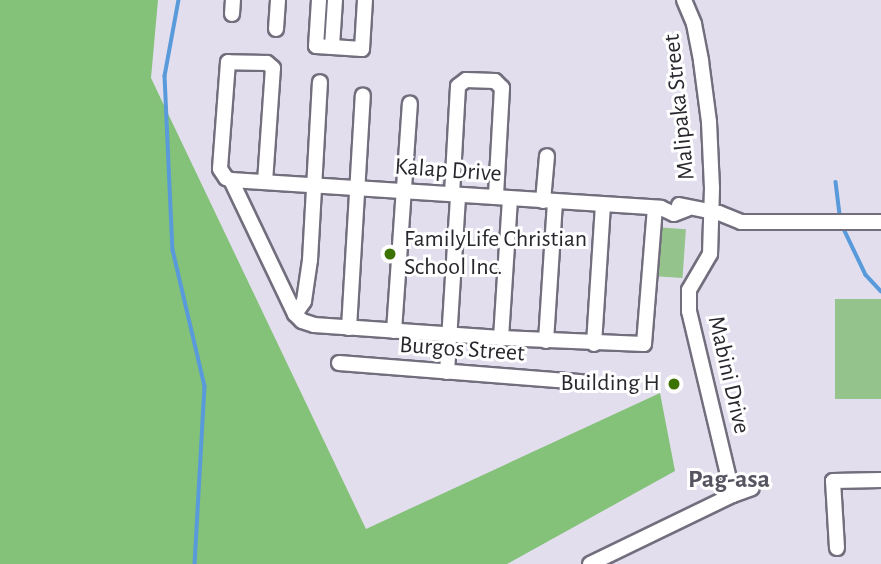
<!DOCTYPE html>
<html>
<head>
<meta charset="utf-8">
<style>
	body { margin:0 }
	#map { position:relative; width:881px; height:564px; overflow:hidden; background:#e2deee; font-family:"Alegreya Sans",sans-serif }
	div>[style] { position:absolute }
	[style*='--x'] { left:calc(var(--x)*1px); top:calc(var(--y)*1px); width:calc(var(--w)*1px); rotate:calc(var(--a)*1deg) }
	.green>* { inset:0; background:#94c38b; transform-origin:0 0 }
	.forest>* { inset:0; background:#84c179 }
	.stream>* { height:3.5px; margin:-1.75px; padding:0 1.75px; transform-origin:1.75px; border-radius:1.75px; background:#599adb }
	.roads { filter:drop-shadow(2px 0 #726e7d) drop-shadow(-2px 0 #726e7d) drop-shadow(0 2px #726e7d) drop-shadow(0 -2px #726e7d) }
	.street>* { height:14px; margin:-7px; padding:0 7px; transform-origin:7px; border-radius:7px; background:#fff }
	.dots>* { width:19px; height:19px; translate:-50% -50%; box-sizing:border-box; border:4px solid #fff; border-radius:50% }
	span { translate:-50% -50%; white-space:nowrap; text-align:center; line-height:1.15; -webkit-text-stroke:6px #fff; paint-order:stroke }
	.street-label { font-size:24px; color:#28272d }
	.poi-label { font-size:24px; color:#28272d }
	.left { translate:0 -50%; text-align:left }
	.right { translate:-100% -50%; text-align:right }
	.neighbourhood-label { font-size:26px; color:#575461; font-weight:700 }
</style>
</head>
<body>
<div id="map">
	<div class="green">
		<i style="left:655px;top:227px;width:31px;height:49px;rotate:4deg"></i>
		<i style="left:881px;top:299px;width:100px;height:46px;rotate:90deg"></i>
	</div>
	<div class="forest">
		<i style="clip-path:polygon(0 0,158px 0,151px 78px,366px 529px,660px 393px,675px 471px,507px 564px,0 564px)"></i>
	</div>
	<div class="stream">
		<i style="--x:179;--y:0;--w:77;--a:100.4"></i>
		<i style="--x:165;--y:76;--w:174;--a:87.4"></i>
		<i style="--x:173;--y:250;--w:140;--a:76.8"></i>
		<i style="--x:205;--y:386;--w:178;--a:93.2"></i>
		<i style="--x:836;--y:182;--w:38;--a:83"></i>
		<i style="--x:843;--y:227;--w:53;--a:64.4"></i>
		<i style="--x:866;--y:275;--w:22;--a:47"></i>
	</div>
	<div class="roads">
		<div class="street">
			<i style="--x:319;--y:0;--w:46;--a:93.7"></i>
			<i style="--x:316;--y:46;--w:16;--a:4"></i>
			<i style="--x:335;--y:0;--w:47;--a:93.7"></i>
			<i style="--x:332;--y:47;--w:30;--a:4"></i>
			<i style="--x:362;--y:49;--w:49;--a:-86.5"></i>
			<i style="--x:684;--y:0;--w:26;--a:67"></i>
			<i style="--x:694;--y:24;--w:38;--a:79"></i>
			<i style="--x:701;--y:61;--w:62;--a:82.5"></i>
			<i style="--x:709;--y:122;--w:66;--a:87.4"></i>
			<i style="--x:712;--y:188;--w:66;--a:91.7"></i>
			<i style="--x:710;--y:254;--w:42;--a:120.3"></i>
			<i style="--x:689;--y:290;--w:21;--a:90"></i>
			<i style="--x:689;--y:311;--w:189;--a:76.6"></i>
			<i style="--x:232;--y:14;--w:14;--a:-86"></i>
			<i style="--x:276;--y:29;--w:29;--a:-86"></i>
			<i style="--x:231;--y:180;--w:431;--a:3.7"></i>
			<i style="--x:661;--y:208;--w:14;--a:25"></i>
			<i style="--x:674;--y:214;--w:14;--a:-21"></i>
			<i style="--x:265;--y:182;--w:114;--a:-86"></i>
			<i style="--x:273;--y:68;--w:8;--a:-140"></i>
			<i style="--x:267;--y:63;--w:39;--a:-179"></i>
			<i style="--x:228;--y:62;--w:107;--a:94.3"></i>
			<i style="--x:220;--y:169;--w:11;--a:56"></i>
			<i style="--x:226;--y:178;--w:5;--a:22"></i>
			<i style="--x:231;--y:180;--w:148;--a:64.5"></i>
			<i style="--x:295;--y:314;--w:10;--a:45"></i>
			<i style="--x:302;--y:321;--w:13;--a:18"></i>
			<i style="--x:314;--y:325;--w:187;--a:4"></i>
			<i style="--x:501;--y:338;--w:143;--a:2.4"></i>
			<i style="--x:644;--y:344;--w:136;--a:-85.4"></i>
			<i style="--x:452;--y:194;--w:108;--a:-86.8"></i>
			<i style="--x:458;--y:86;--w:10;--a:-37"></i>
			<i style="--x:466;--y:80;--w:29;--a:2"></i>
			<i style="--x:495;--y:81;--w:10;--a:45"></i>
			<i style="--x:502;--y:88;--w:109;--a:93.2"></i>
			<i style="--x:543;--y:201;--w:45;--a:-84.9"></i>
			<i style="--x:679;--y:205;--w:41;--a:11.3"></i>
			<i style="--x:719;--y:213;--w:24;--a:22"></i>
			<i style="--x:741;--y:222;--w:140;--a:0"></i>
			<i style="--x:295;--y:314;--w:16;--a:-55"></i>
			<i style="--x:304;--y:301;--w:41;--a:-81.7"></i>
			<i style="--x:310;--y:260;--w:178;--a:-86.8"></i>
			<i style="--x:349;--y:328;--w:233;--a:-86.6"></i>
			<i style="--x:394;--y:331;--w:228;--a:-86"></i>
			<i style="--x:501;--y:338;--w:140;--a:-86.3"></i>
			<i style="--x:546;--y:341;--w:140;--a:-86.3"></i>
			<i style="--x:594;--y:344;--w:139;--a:-86.3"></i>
			<i style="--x:339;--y:363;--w:244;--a:4.5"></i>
			<i style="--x:447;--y:372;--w:177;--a:-86.4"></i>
			<i style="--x:837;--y:548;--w:67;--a:-93.4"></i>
			<i style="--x:833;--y:481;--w:48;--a:-1.2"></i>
			<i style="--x:590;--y:564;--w:159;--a:-25.8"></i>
			<i style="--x:733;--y:495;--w:20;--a:-20"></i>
		</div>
	</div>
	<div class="dots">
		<i style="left:390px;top:254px;background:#3b7200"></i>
		<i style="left:674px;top:384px;background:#3b7200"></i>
	</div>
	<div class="street-label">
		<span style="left:680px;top:107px;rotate:-96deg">Malipaka Street</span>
		<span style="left:448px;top:171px;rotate:4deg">Kalap Drive</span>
		<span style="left:462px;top:350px;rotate:4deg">Burgos Street</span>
		<span style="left:728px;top:375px;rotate:77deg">Mabini Drive</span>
	</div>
	<div class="poi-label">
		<span class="left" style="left:404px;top:254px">FamilyLife Christian<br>School Inc.</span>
		<span class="right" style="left:660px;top:384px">Building H</span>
	</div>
	<div class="neighbourhood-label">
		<span style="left:729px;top:480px">Pag-asa</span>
	</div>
</div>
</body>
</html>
